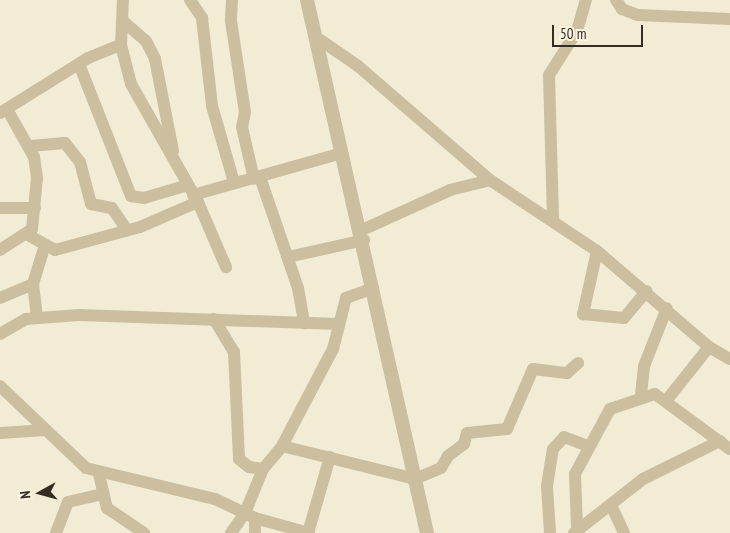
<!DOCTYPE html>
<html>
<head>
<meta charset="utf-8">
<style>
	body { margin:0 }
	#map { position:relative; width:730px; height:533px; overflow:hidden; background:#f2ecd5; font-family:"PT Sans Narrow",sans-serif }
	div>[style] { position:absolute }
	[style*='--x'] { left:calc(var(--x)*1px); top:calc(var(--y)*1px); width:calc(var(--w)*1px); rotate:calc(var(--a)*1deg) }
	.minor>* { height:12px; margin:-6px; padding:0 6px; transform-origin:6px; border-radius:6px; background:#cbbfa0 }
	.tertiary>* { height:14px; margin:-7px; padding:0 7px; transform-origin:7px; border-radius:7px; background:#cbbfa0 }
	span { translate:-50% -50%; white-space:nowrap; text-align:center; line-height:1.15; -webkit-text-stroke:4px #faf5e1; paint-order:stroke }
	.north { position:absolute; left:15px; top:468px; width:50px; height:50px; -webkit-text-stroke:4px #faf5e1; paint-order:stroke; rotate:263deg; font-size:14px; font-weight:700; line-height:20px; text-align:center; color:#342d24 }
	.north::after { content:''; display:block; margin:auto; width:18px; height:22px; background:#342d24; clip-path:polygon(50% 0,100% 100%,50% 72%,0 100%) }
	.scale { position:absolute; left:552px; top:25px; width:91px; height:22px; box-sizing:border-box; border:2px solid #342d24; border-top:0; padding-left:6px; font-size:15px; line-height:18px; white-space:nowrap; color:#342d24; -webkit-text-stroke:4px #faf5e1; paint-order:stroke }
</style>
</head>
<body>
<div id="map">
	<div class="minor">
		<i style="--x:190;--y:0;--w:22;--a:56"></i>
		<i style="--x:202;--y:18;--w:89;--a:83.5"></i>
		<i style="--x:212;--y:106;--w:79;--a:73.9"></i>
		<i style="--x:232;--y:0;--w:21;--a:93"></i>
		<i style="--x:231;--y:21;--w:92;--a:81.3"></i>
		<i style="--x:245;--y:112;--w:15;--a:101"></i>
		<i style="--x:242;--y:127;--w:53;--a:77"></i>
		<i style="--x:616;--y:0;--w:11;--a:56"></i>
		<i style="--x:622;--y:9;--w:17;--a:21"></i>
		<i style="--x:638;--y:15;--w:92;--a:2.5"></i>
		<i style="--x:124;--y:22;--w:29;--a:41"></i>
		<i style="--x:146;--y:41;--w:20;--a:63"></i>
		<i style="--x:155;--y:59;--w:94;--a:78.9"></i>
		<i style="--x:316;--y:37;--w:51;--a:34.6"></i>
		<i style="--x:358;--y:66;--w:174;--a:40.8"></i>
		<i style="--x:490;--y:180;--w:128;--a:33.6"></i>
		<i style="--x:597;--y:251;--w:148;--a:40.6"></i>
		<i style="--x:709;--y:347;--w:24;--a:30"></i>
		<i style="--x:121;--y:45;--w:40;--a:75.6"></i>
		<i style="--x:131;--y:84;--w:136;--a:60.4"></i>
		<i style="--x:198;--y:202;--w:71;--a:66.7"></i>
		<i style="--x:79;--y:64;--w:142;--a:68.5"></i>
		<i style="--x:131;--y:196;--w:13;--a:9"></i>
		<i style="--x:144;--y:198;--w:46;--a:-16.5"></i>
		<i style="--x:0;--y:113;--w:104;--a:-32"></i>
		<i style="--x:88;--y:58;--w:35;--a:-22"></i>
		<i style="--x:121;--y:45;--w:45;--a:-87.5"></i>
		<i style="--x:30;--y:146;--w:35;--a:-5"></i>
		<i style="--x:65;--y:143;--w:24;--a:52"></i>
		<i style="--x:80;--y:162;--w:43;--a:75.3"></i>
		<i style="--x:91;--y:204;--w:21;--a:11"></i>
		<i style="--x:112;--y:208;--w:27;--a:56"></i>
		<i style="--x:260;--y:177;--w:117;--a:71.1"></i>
		<i style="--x:298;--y:288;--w:36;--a:80"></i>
		<i style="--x:193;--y:195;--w:155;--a:-15.7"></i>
		<i style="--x:0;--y:208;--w:35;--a:0"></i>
		<i style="--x:553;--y:218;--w:143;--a:-91.6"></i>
		<i style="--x:549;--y:75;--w:52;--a:-57.5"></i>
		<i style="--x:577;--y:31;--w:32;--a:-74"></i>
		<i style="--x:362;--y:230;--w:97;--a:-24.4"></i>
		<i style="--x:450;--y:190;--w:41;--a:-14"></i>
		<i style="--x:28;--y:235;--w:31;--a:29"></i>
		<i style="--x:55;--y:250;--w:88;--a:-15.1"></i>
		<i style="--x:140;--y:227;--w:63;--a:-23.3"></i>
		<i style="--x:0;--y:250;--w:38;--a:-33"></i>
		<i style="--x:32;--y:229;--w:51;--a:-84.4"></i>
		<i style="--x:37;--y:178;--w:21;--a:-98"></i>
		<i style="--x:34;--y:157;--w:55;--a:-119.4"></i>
		<i style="--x:597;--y:251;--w:65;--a:102.5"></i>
		<i style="--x:583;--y:314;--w:41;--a:5.6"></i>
		<i style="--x:624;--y:318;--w:35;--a:-50"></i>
		<i style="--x:288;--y:257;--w:78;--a:-12.6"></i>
		<i style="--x:33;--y:284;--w:33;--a:83"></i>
		<i style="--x:0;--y:298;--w:36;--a:-23"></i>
		<i style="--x:33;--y:284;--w:38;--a:-73"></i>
		<i style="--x:214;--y:319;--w:39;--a:59"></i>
		<i style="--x:234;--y:352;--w:107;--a:87.3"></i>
		<i style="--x:239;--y:459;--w:13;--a:39"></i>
		<i style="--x:249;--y:467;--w:14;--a:8"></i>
		<i style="--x:0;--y:334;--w:30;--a:-30"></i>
		<i style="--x:26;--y:319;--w:53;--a:-4.3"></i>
		<i style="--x:79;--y:315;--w:259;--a:2"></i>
		<i style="--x:0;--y:386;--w:119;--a:43.6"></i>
		<i style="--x:86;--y:468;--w:133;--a:13.5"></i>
		<i style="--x:215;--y:499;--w:44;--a:25.4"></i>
		<i style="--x:255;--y:518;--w:56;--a:15.5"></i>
		<i style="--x:641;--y:395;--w:29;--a:-84"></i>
		<i style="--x:644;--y:366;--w:62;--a:-68.4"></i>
		<i style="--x:666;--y:401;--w:69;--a:-51.5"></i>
		<i style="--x:0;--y:433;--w:46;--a:-3.7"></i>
		<i style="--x:282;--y:446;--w:137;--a:13.9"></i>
		<i style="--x:415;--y:479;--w:28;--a:-23"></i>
		<i style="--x:441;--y:468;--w:14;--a:-60"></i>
		<i style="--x:448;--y:456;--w:20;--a:-37"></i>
		<i style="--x:464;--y:444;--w:11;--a:-75"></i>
		<i style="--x:467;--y:433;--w:40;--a:-5.7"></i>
		<i style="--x:507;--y:429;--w:65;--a:-66.6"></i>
		<i style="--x:533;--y:369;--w:34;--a:7"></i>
		<i style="--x:567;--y:373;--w:15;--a:-42"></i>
		<i style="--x:99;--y:474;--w:35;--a:77"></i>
		<i style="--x:107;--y:508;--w:45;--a:34"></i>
		<i style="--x:611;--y:505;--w:31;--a:65"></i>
		<i style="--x:577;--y:527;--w:53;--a:-92.2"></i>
		<i style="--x:575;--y:474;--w:74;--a:-61.7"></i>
		<i style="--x:610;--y:409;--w:47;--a:-18.4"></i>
		<i style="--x:655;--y:394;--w:93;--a:36.3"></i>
		<i style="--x:56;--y:533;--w:33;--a:-69"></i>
		<i style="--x:68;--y:502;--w:36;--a:-13"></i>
		<i style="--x:231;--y:533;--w:24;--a:-55"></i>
		<i style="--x:245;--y:513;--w:48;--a:-67.8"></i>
		<i style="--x:263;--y:469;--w:30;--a:-50"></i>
		<i style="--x:282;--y:446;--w:110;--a:-62.3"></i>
		<i style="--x:333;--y:349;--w:53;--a:-75.7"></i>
		<i style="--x:346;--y:298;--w:29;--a:-20"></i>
		<i style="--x:255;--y:533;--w:15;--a:-90"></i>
		<i style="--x:308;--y:533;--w:79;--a:-73.9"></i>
		<i style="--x:550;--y:533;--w:47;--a:-93.7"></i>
		<i style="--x:547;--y:486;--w:37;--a:-81"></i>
		<i style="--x:553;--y:449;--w:16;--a:-47"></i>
		<i style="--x:564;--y:437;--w:25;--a:21"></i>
		<i style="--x:574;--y:533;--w:88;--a:-38"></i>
		<i style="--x:643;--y:479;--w:86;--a:-26.3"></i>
	</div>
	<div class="tertiary">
		<i style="--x:307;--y:0;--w:546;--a:77.31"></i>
	</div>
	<div class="north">N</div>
	<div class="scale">50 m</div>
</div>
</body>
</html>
